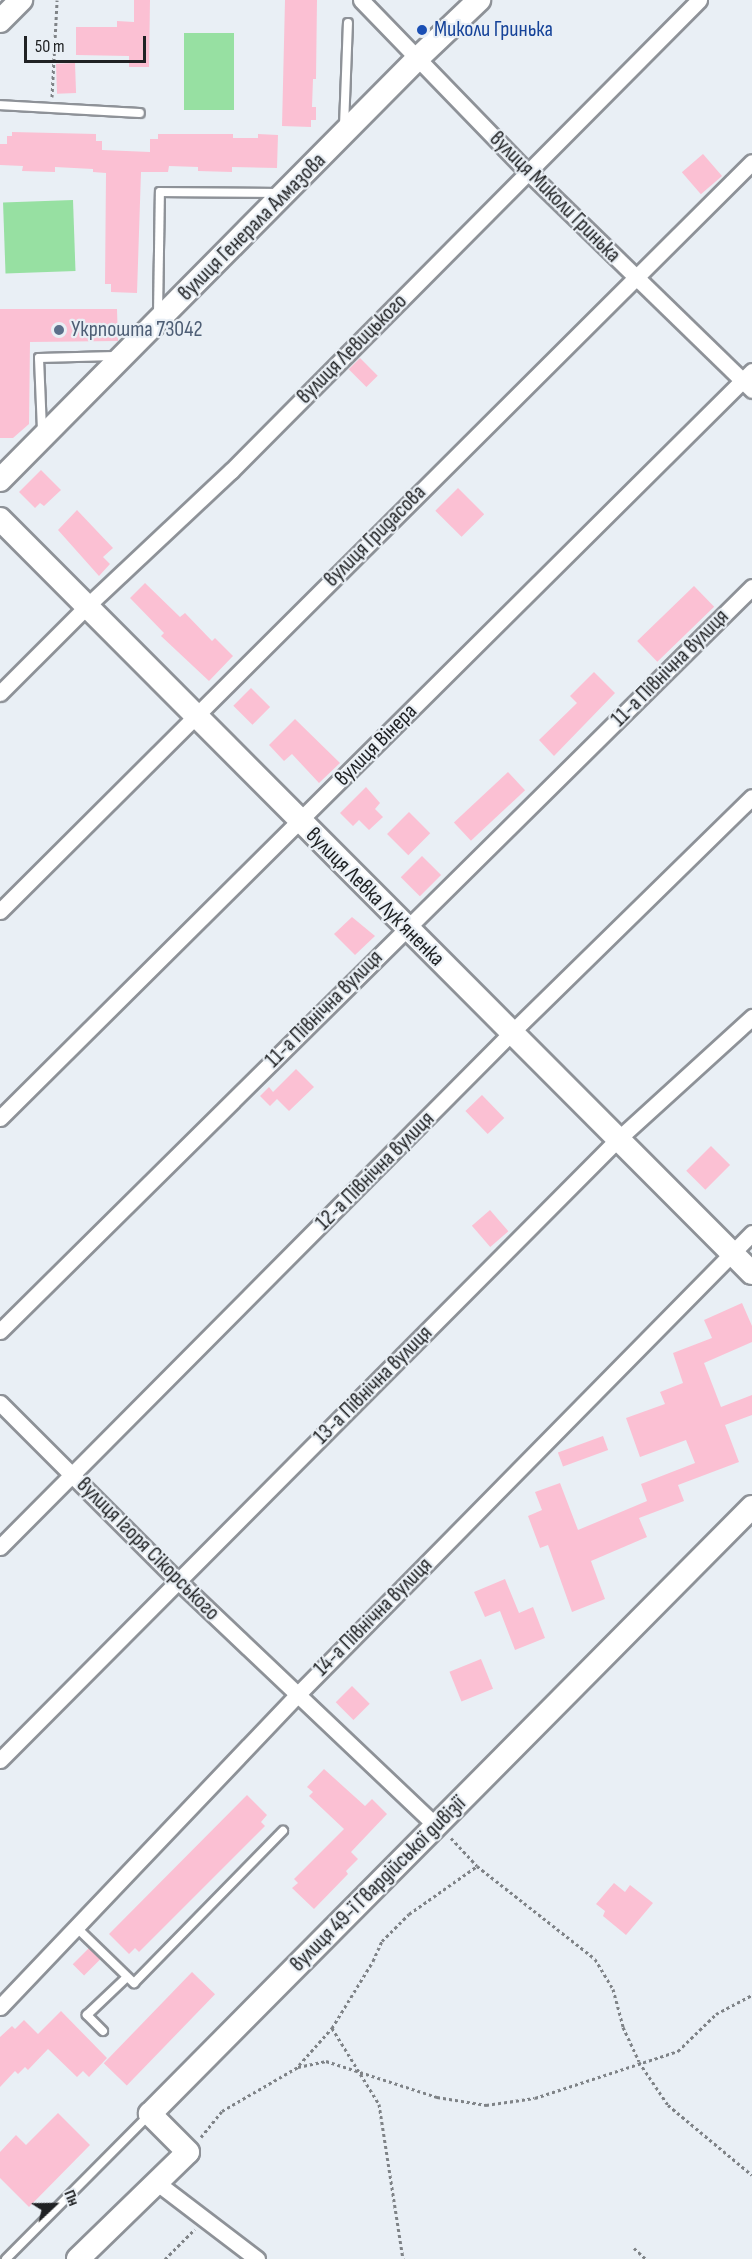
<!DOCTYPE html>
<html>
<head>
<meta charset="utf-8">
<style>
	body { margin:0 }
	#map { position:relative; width:752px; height:2259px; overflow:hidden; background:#e9eff5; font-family:"Sofia Sans Condensed",sans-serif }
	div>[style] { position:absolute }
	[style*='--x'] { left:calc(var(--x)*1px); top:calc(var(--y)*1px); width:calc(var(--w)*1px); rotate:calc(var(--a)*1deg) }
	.green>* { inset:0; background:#97e0a2; transform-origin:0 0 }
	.building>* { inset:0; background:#fbc0d3; transform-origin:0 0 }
	.path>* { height:3px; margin-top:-1.5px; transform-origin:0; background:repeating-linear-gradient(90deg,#7f8387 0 3px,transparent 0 6px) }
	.roads { filter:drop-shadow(2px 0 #8e9298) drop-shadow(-2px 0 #8e9298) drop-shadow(0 2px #8e9298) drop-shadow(0 -2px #8e9298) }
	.lane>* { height:8px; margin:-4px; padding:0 4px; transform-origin:4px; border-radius:4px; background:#fff }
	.street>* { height:15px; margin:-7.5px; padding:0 7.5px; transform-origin:7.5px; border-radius:7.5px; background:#fff }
	.secondary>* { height:22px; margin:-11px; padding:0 11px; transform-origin:11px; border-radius:11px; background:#fff }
	.dots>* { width:16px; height:16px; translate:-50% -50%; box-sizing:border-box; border:3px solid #e9eff5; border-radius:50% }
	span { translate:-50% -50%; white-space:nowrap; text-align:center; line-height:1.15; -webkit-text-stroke:4.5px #e9eff5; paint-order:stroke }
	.transit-label { font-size:22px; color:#164399 }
	.left { translate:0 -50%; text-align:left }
	.street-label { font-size:22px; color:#202224 }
	.service-label { font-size:22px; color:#4e5e75 }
	.north { position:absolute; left:24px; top:2175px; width:60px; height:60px; -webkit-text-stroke:4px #e9eff5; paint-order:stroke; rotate:68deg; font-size:16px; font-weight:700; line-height:24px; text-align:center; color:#202224 }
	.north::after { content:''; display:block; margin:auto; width:21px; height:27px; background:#202224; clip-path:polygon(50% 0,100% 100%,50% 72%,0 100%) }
	.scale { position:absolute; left:24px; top:36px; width:122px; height:27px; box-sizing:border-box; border:3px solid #202224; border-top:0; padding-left:8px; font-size:18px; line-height:21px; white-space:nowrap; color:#202224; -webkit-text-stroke:4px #e9eff5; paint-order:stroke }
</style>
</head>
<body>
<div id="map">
	<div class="green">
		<i style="left:184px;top:33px;width:50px;height:77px"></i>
		<i style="left:73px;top:200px;width:71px;height:70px;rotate:88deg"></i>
	</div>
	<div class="building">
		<i style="clip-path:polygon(134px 0,150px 0,149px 67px,129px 67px,129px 56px,76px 55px,76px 27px,117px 27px,117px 21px,134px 22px)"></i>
		<i style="clip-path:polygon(285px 0,317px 0,316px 79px,313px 79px,312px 107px,316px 107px,316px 120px,311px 120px,311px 127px,282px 126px)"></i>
		<i style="left:75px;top:63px;width:30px;height:19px;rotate:88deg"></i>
		<i style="clip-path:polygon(12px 132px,96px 134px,96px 141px,102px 141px,102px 150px,150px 152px,150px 139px,158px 139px,158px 134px,233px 134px,233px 138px,258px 138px,258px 134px,278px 135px,277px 168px,232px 167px,232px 172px,198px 171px,198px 167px,169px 166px,168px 172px,141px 172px,137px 293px,111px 292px,111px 284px,105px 284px,106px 173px,93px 172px,93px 169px,55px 167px,55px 172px,22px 171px,23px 166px,0 165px,0 144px,7px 144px,7px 136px,12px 136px)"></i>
		<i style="left:703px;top:154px;width:29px;height:28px;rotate:49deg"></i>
		<i style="clip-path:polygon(0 309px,117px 309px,118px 341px,30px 342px,29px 424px,13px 438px,0 438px)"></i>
		<i style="left:360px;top:358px;width:25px;height:16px;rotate:45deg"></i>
		<i style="clip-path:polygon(41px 470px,61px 490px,44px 506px,40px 503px,35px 508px,19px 492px)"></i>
		<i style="left:458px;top:488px;width:37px;height:32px;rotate:45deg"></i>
		<i style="clip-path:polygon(77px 510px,113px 548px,103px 557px,110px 564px,99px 576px,58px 530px)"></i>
		<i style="clip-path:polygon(145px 583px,180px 617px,185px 613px,212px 641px,215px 638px,233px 656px,209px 681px,161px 636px,164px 633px,130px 598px)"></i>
		<i style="left:694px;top:586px;width:29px;height:79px;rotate:46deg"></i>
		<i style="clip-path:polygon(594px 672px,615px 693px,554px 756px,539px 740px,577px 703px,570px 696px)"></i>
		<i style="left:251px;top:688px;width:27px;height:25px;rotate:45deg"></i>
		<i style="clip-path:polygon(295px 719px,340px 763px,319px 783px,292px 754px,284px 761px,269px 745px)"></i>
		<i style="left:508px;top:772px;width:25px;height:74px;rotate:47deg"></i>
		<i style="clip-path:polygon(366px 787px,380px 803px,375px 809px,383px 817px,369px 830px,359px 820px,353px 826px,340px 813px)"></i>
		<i style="left:409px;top:812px;width:30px;height:31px;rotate:45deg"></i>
		<i style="left:422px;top:856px;width:27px;height:30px;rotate:45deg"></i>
		<i style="clip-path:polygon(352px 917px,375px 936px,355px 955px,334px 934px)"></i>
		<i style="clip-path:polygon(296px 1069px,314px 1087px,289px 1111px,277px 1099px,270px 1106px,260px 1096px,269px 1087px,273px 1092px)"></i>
		<i style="left:482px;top:1095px;width:32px;height:23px;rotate:46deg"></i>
		<i style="left:711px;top:1146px;width:27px;height:35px;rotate:45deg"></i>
		<i style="left:490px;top:1210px;width:28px;height:24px;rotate:49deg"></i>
		<i style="clip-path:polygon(742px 1303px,752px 1326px,752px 1342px,704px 1363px,721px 1407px,752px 1395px,752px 1415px,725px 1425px,739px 1462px,678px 1485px,684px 1501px,639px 1518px,647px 1537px,591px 1561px,605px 1599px,572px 1612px,548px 1545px,540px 1548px,528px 1516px,542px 1510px,535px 1492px,560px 1483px,578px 1530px,647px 1501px,641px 1484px,695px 1463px,686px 1440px,640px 1457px,626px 1418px,665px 1404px,660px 1392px,683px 1383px,673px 1353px,712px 1338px,704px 1320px)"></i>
		<i style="left:603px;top:1436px;width:15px;height:48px;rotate:70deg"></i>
		<i style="clip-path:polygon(505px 1579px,519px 1613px,533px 1607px,545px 1638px,515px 1650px,500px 1611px,485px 1617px,474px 1592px)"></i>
		<i style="left:481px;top:1659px;width:32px;height:34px;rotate:68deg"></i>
		<i style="left:352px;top:1686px;width:25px;height:23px;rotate:45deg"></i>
		<i style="clip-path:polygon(324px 1769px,365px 1806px,372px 1799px,387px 1814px,351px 1852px,358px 1859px,346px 1871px,348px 1874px,314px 1909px,292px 1888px,298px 1883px,294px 1879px,344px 1829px,309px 1796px,313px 1792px,307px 1787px)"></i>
		<i style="clip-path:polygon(247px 1795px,267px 1815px,261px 1822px,265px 1826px,139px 1952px,135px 1948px,129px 1954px,109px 1934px)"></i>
		<i style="clip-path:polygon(614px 1883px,625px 1892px,630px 1885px,653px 1903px,626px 1935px,603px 1916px,605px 1911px,596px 1904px)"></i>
		<i style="left:89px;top:1948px;width:16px;height:23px;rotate:45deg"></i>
		<i style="left:192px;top:1972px;width:32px;height:127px;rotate:44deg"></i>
		<i style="clip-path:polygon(61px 2011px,107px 2058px,89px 2077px,83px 2071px,77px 2077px,48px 2049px,28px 2070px,25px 2067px,18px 2074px,15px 2071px,0 2087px,0 2037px,12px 2026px,15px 2029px,24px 2020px,38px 2034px)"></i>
		<i style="clip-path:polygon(58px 2113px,90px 2145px,29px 2207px,0 2178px,0 2152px,16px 2135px,26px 2145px)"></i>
	</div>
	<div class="path">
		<i style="--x:52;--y:97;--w:97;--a:-87"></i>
		<i style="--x:451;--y:1838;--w:38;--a:47"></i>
		<i style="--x:477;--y:1866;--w:150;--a:38.2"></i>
		<i style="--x:595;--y:1959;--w:35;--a:59"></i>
		<i style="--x:613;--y:1989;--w:39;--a:75"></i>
		<i style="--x:623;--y:2027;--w:38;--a:65"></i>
		<i style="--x:639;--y:2062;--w:52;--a:56"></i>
		<i style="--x:668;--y:2105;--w:109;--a:39.8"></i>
		<i style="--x:332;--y:2028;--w:89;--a:58.3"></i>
		<i style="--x:379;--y:2104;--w:157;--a:81.2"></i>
		<i style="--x:299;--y:2065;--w:50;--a:-48.3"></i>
		<i style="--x:332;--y:2028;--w:79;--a:-58.5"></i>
		<i style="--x:373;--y:1961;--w:22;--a:-66"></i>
		<i style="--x:382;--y:1941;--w:38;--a:-45"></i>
		<i style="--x:409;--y:1914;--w:83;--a:-35.2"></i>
		<i style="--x:201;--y:2137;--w:33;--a:-51"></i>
		<i style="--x:222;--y:2111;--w:88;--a:-30.1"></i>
		<i style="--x:298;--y:2067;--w:29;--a:-12"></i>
		<i style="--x:326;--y:2061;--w:117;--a:18"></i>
		<i style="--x:437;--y:2097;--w:50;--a:9.3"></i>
		<i style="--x:486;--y:2105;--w:49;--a:-8.1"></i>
		<i style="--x:535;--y:2098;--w:151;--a:-18.2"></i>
		<i style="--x:678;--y:2051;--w:53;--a:-44.2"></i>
		<i style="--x:716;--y:2014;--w:41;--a:-27.8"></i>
		<i style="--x:634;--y:2248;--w:16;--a:43"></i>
		<i style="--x:165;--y:2259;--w:42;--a:-45"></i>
	</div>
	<div class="roads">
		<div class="lane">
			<i style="--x:0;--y:105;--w:140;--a:3.3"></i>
			<i style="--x:344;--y:126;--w:103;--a:-87.8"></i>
			<i style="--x:158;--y:314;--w:122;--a:-89.1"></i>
			<i style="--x:160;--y:192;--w:117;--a:0.5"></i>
			<i style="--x:42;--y:430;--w:72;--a:-92.4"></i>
			<i style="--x:39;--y:358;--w:76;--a:-1.5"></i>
			<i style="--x:76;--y:1927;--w:81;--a:44"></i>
			<i style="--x:134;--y:1983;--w:213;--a:-45.6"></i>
			<i style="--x:103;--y:2031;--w:23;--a:-135"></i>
			<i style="--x:87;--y:2015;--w:55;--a:-43.5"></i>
			<i style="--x:6;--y:2259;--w:203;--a:-45.2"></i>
		</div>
		<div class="street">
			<i style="--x:361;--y:0;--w:238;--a:45.9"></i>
			<i style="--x:527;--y:171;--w:314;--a:44.2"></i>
			<i style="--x:0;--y:693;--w:123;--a:-45"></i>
			<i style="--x:87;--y:606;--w:197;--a:-43.2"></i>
			<i style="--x:231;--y:471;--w:664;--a:-45.18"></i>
			<i style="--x:0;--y:911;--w:1061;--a:-44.89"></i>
			<i style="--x:0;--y:1118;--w:1060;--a:-44.81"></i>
			<i style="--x:0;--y:1331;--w:1058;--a:-44.69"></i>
			<i style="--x:0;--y:1403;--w:252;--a:45"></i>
			<i style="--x:178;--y:1581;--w:354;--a:43.5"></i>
			<i style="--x:0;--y:1547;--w:728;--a:-45.17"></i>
			<i style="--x:513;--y:1031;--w:334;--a:-44.4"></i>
			<i style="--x:0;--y:1760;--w:875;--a:-45.14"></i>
			<i style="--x:617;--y:1140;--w:183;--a:-42.3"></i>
			<i style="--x:0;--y:2007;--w:432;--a:-46.4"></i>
			<i style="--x:298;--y:1694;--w:647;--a:-45.44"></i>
			<i style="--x:156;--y:2182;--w:127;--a:37.3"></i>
		</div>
		<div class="secondary">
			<i style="--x:0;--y:21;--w:30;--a:-45"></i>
			<i style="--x:0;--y:480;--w:593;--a:-45.27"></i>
			<i style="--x:417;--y:59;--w:86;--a:-43.6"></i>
			<i style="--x:0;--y:519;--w:1065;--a:45.08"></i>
			<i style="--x:78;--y:2259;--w:153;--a:-44.2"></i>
			<i style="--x:188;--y:2152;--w:54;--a:-135"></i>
			<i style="--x:150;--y:2114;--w:855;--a:-45.24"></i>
		</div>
	</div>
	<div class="dots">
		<i style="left:422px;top:30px;background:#1a4fb4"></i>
		<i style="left:59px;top:330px;background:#5c6f8a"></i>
	</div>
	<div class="transit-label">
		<span class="left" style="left:434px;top:30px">Миколи Гринька</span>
	</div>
	<div class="street-label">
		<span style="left:555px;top:197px;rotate:45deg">вулиця Миколи Гринька</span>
		<span style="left:252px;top:227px;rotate:-45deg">вулиця Генерала Алмазова</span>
		<span style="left:352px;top:349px;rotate:-45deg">вулиця Левицького</span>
		<span style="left:375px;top:536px;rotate:-45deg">вулиця Гридасова</span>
		<span style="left:670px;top:668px;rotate:-45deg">11-а Північна вулиця</span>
		<span style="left:376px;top:745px;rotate:-45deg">вулиця Вінера</span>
		<span style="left:375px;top:897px;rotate:45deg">вулиця Левка Лук'яненка</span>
		<span style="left:324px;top:1009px;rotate:-45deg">11-а Північна вулиця</span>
		<span style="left:375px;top:1171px;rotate:-45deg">12-а Північна вулиця</span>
		<span style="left:373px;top:1385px;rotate:-45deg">13-а Північна вулиця</span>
		<span style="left:148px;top:1549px;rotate:45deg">вулиця Ігоря Сікорського</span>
		<span style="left:373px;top:1617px;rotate:-45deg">14-а Північна вулиця</span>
		<span style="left:378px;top:1884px;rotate:-45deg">вулиця 49-ї Гвардійської дивізії</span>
	</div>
	<div class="service-label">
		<span class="left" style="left:71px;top:330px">Укрпошта 73042</span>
	</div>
	<div class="north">Пн</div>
	<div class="scale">50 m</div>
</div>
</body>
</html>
